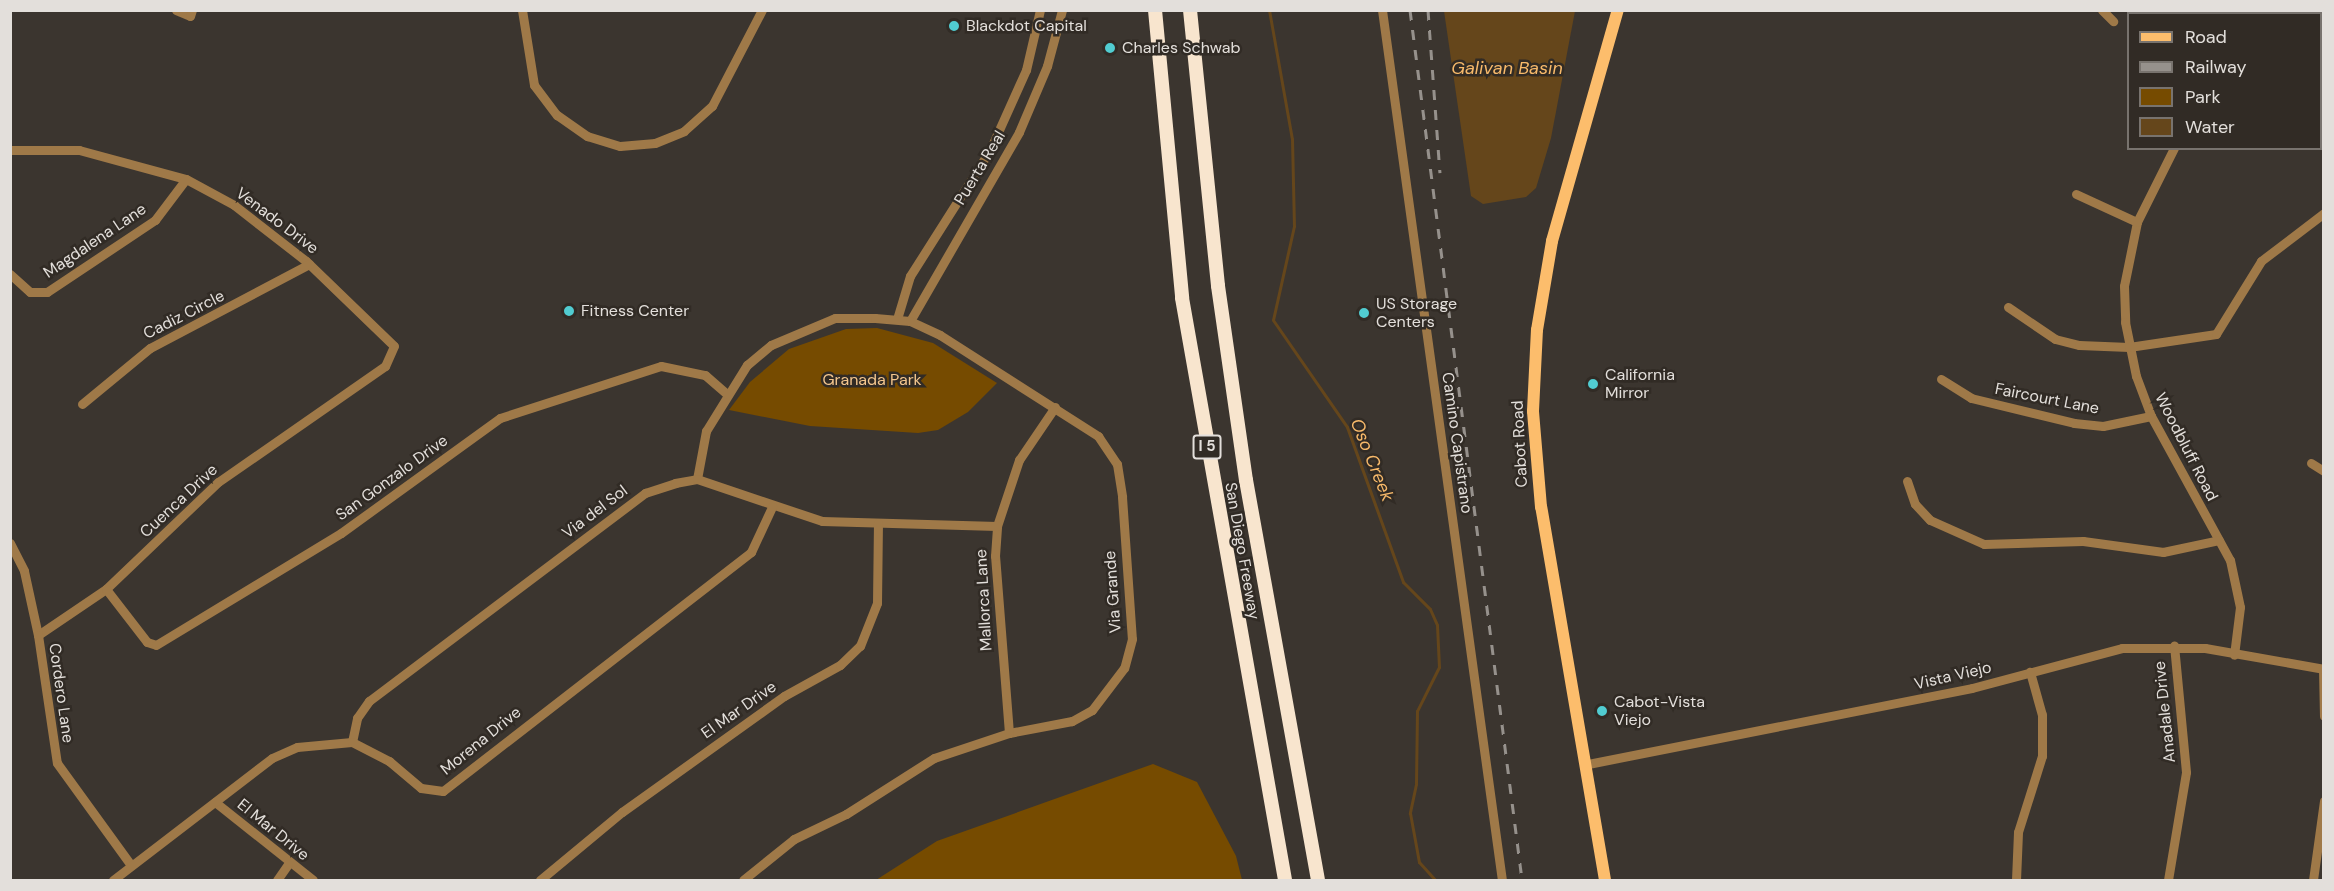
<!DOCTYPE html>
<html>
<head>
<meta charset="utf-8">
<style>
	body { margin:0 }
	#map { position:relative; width:2334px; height:891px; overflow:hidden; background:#3b352f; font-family:"DM Sans",sans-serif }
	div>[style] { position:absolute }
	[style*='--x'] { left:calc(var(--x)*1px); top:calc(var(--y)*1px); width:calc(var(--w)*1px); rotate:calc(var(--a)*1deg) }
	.green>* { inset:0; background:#764b00 }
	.water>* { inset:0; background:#65461b }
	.stream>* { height:3px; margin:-1.5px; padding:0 1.5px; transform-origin:1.5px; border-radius:1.5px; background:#65461b }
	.minor>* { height:9px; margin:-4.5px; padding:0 4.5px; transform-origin:4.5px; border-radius:4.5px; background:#9f7948 }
	.major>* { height:12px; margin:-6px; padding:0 6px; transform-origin:6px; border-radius:6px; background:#fcbd6c }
	.highway>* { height:14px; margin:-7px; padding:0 7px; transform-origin:7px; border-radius:7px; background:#f8e5ce }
	.rail>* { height:3px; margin-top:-1.5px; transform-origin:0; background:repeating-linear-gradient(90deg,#96918c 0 10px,transparent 0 20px) }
	.dots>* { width:16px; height:16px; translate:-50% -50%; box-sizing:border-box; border:3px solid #312b25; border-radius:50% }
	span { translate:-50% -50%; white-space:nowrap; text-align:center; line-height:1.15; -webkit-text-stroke:5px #312b25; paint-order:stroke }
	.shield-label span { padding:2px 4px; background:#312b25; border:2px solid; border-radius:4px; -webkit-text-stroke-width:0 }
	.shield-label { font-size:15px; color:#e3dfdb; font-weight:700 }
	.poi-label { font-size:16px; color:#e3dfdb }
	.left { translate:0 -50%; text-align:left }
	.street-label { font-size:16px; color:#e3dfdb }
	.park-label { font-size:16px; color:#f4c68d }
	.water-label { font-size:18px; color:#f7b96a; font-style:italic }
	.frame { position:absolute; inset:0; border:12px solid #e3dfdb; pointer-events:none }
	.legend { position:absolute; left:2127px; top:12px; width:195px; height:138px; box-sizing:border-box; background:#312b25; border:2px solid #78736e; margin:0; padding:8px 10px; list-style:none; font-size:18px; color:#e3dfdb }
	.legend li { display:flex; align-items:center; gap:12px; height:30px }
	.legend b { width:30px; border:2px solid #78736e }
</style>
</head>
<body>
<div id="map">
	<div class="green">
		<i style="clip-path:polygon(877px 328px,933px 343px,997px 383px,968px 412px,938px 430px,918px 433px,810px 426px,729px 410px,750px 382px,789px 349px,846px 329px)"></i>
		<i style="clip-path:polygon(1153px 764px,1197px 782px,1236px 856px,1242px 880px,876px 880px,937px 841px)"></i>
	</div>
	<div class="water">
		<i style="clip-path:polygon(1444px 11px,1575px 11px,1551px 138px,1536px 188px,1526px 197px,1483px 204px,1471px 196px)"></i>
	</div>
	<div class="stream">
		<i style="--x:1269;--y:10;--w:131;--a:79.9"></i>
		<i style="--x:1292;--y:139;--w:87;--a:88.7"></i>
		<i style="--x:1294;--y:226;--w:96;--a:102.6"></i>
		<i style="--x:1273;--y:320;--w:130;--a:55.3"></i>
		<i style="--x:1347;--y:427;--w:165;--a:70.1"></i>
		<i style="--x:1403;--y:582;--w:38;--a:45"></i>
		<i style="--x:1430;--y:609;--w:17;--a:66"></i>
		<i style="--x:1437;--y:625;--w:42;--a:87.3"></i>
		<i style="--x:1439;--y:667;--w:49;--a:116.6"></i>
		<i style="--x:1417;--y:711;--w:73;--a:90.8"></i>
		<i style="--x:1416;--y:784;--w:30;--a:102"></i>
		<i style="--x:1410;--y:813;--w:50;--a:79.6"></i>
		<i style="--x:1419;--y:862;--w:24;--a:48"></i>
	</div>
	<div class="minor">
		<i style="--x:176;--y:10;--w:15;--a:23"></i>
		<i style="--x:190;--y:16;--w:6;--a:-72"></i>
		<i style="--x:522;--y:10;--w:76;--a:80.9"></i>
		<i style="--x:534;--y:85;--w:38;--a:53"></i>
		<i style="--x:557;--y:115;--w:37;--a:35"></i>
		<i style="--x:587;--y:136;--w:34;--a:17"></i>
		<i style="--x:620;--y:146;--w:35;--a:-5"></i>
		<i style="--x:655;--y:143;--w:31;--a:-22"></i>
		<i style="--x:684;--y:131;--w:38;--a:-42"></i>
		<i style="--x:712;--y:106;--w:108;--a:-62.5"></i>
		<i style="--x:1382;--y:10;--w:878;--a:82.15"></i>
		<i style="--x:2102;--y:10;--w:16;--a:45"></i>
		<i style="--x:2320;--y:42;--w:4;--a:-27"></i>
		<i style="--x:2174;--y:148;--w:83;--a:116.6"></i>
		<i style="--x:2137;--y:222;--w:65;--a:101.5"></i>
		<i style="--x:2124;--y:286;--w:36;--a:88"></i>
		<i style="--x:2125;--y:322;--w:55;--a:78.5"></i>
		<i style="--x:2136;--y:376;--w:43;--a:69.4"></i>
		<i style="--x:2151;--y:416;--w:164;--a:61.3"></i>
		<i style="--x:2230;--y:560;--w:48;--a:78"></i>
		<i style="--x:2240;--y:607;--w:48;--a:97.1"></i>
		<i style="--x:10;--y:150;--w:69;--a:0"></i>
		<i style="--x:79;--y:150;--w:111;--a:15.2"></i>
		<i style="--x:186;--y:179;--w:55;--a:28.4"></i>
		<i style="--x:234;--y:205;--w:91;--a:37.9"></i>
		<i style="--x:306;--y:261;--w:122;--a:44"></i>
		<i style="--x:394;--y:346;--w:22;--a:114"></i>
		<i style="--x:385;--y:366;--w:203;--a:145.2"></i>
		<i style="--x:218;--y:482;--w:155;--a:136.3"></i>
		<i style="--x:106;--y:589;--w:82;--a:145.9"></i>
		<i style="--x:2076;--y:194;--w:67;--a:24.7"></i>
		<i style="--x:10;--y:274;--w:27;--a:42"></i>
		<i style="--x:30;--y:292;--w:17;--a:0"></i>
		<i style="--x:47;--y:292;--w:130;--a:-33.7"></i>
		<i style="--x:155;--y:220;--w:51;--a:-52.9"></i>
		<i style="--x:2008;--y:307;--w:57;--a:34.2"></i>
		<i style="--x:2055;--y:339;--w:25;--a:14"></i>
		<i style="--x:2079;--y:345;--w:50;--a:2.3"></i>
		<i style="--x:2129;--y:347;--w:88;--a:-8.5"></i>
		<i style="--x:2216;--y:334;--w:86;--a:-58.3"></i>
		<i style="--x:2261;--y:261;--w:79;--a:-37.3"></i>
		<i style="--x:897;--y:319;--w:45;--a:-73.2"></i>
		<i style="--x:910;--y:276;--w:149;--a:-57.6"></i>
		<i style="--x:990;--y:150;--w:88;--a:-65.8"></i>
		<i style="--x:1026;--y:70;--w:62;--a:-76.9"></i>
		<i style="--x:910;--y:321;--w:218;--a:-60"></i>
		<i style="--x:1019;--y:132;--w:72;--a:-67"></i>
		<i style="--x:1047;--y:66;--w:58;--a:-75"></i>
		<i style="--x:1941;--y:379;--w:36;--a:32"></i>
		<i style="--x:1971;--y:398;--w:106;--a:13.6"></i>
		<i style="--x:2074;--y:423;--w:29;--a:6"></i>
		<i style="--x:2103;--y:426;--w:49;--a:-11.8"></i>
		<i style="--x:82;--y:404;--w:88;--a:-39.5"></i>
		<i style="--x:150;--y:348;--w:180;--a:-27.8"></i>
		<i style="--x:2311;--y:463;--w:15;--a:32"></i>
		<i style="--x:697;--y:479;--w:49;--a:-79.4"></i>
		<i style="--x:706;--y:431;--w:78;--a:-58.2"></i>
		<i style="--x:747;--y:365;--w:31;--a:-40"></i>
		<i style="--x:771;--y:345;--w:69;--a:-22.9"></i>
		<i style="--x:835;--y:318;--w:40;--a:0"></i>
		<i style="--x:875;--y:318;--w:35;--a:5"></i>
		<i style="--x:910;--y:321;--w:33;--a:25"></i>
		<i style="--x:940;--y:335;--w:188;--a:32.6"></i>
		<i style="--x:1098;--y:436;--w:34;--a:56"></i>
		<i style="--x:1117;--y:464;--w:33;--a:81"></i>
		<i style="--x:1122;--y:497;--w:142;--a:86"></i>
		<i style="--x:1132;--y:639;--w:30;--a:105"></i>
		<i style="--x:1124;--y:668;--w:53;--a:127.3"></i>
		<i style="--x:1092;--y:710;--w:23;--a:151"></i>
		<i style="--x:1072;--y:721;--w:64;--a:169.2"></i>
		<i style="--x:1009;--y:733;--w:79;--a:161.6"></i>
		<i style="--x:934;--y:758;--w:104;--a:147.5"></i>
		<i style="--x:846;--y:814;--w:58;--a:154.3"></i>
		<i style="--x:794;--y:839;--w:65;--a:141.2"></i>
		<i style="--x:1907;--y:481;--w:24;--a:71"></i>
		<i style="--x:1915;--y:504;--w:22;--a:47"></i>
		<i style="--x:1930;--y:520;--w:59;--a:24"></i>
		<i style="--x:1984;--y:544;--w:99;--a:-1.7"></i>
		<i style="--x:2083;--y:541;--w:81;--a:7.8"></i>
		<i style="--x:2163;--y:552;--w:57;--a:-12.1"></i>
		<i style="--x:10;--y:543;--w:31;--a:63"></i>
		<i style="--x:24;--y:571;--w:66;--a:77.7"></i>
		<i style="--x:38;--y:635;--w:129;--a:81.6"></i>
		<i style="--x:57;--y:763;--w:125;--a:54.1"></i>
		<i style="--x:106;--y:589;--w:67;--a:52.3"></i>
		<i style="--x:147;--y:642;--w:9;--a:18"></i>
		<i style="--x:156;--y:645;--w:216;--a:-31.2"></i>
		<i style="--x:341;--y:533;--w:196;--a:-35.9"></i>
		<i style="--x:500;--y:418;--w:169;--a:-17.9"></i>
		<i style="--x:661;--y:366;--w:45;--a:11.6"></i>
		<i style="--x:705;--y:375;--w:28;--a:41"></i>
		<i style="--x:2323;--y:669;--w:47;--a:88.8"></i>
		<i style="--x:1009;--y:733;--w:178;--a:-94.5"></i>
		<i style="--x:995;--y:556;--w:30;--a:-86"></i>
		<i style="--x:997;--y:526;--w:70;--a:-71.6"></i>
		<i style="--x:1019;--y:460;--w:64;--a:-55.8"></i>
		<i style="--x:352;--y:742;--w:25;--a:-78"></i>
		<i style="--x:357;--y:718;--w:21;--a:-55"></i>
		<i style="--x:369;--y:701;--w:346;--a:-37"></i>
		<i style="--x:645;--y:493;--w:32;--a:-18"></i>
		<i style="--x:675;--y:483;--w:22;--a:-10"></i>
		<i style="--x:697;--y:479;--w:132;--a:18.6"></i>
		<i style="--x:822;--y:521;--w:175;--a:1.6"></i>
		<i style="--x:1588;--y:764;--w:391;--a:-11.2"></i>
		<i style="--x:1972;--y:688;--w:155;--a:-14.9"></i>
		<i style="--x:2122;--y:648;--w:83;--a:0"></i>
		<i style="--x:2205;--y:648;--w:121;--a:10"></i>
		<i style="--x:215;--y:802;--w:125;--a:38.5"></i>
		<i style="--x:113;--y:880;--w:200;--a:-37.5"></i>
		<i style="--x:272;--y:758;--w:27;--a:-24"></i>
		<i style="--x:297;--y:747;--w:55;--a:-5.2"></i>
		<i style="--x:352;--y:742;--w:42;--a:27.2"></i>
		<i style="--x:389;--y:761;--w:42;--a:40.2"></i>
		<i style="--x:421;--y:788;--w:22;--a:8"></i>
		<i style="--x:443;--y:791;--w:390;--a:-37.8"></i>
		<i style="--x:751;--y:552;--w:50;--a:-65"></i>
		<i style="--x:277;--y:880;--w:19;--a:-55"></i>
		<i style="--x:540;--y:880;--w:107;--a:-39.7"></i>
		<i style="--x:622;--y:812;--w:199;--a:-35.6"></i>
		<i style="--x:784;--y:696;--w:64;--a:-29"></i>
		<i style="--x:840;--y:665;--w:28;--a:-44"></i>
		<i style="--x:860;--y:646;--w:46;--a:-68.4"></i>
		<i style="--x:877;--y:603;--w:80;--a:-89.3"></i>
		<i style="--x:2016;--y:880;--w:48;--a:-87.6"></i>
		<i style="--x:2018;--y:832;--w:80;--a:-72.5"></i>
		<i style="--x:2042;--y:756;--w:41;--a:-90"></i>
		<i style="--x:2042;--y:715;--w:45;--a:-105.6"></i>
		<i style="--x:2168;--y:880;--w:109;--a:-80.5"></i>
		<i style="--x:2186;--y:772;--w:127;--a:-95.4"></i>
		<i style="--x:2313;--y:880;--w:80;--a:-82.1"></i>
	</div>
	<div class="major">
		<i style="--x:1605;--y:880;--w:378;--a:-99.7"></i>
		<i style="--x:1541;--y:507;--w:96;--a:-94.8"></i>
		<i style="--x:1533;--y:411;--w:81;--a:-87.2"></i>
		<i style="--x:1537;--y:330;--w:90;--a:-80.4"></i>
		<i style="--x:1552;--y:241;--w:240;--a:-74.1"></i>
	</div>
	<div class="highway">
		<i style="--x:1155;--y:10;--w:289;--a:84.6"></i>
		<i style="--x:1182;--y:298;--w:591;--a:79.96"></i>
		<i style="--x:1190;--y:10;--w:277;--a:84.2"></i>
		<i style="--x:1218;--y:286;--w:196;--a:81.8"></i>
		<i style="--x:1246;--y:480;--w:406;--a:79.8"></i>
	</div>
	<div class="rail">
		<i style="--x:1410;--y:10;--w:877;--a:82.66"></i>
		<i style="--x:1428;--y:10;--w:163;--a:85.8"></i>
	</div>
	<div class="dots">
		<i style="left:954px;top:26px;background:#51ccd1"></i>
		<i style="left:1110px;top:48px;background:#51ccd1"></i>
		<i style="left:569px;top:311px;background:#51ccd1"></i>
		<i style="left:1364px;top:313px;background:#51ccd1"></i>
		<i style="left:1593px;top:384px;background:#51ccd1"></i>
		<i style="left:1602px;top:711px;background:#51ccd1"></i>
	</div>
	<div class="shield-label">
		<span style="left:1207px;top:447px">I 5</span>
	</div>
	<div class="poi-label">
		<span class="left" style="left:966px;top:26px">Blackdot Capital</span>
		<span class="left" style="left:1122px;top:48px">Charles Schwab</span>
		<span class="left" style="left:1376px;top:313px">US Storage<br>Centers</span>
		<span class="left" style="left:581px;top:311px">Fitness Center</span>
		<span class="left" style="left:1605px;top:384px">California<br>Mirror</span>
		<span class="left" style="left:1614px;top:711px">Cabot-Vista<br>Viejo</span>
	</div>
	<div class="street-label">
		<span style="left:980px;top:168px;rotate:-59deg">Puerta Real</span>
		<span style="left:277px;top:221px;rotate:37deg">Venado Drive</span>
		<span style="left:95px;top:241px;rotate:-34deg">Magdalena Lane</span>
		<span style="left:184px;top:315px;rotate:-27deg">Cadiz Circle</span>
		<span style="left:2047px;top:399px;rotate:11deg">Faircourt Lane</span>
		<span style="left:1457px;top:443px;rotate:82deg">Camino Capistrano</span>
		<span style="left:1520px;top:444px;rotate:-93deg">Cabot Road</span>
		<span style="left:2186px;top:447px;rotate:63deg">Woodbluff Road</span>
		<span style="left:392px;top:478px;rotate:-36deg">San Gonzalo Drive</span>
		<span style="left:179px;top:501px;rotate:-43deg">Cuenca Drive</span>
		<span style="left:595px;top:512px;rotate:-37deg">Via del Sol</span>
		<span style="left:1242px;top:551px;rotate:80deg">San Diego Freeway</span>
		<span style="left:1113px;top:592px;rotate:-94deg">Via Grande</span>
		<span style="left:984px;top:600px;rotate:-93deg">Mallorca Lane</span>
		<span style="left:1953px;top:676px;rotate:-13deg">Vista Viejo</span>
		<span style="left:61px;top:693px;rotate:82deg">Cordero Lane</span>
		<span style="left:739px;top:710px;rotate:-35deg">El Mar Drive</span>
		<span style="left:2165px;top:712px;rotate:-96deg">Anadale Drive</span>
		<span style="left:481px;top:741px;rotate:-39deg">Morena Drive</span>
		<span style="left:273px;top:830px;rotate:39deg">El Mar Drive</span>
	</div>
	<div class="park-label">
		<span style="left:872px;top:380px">Granada Park</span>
	</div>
	<div class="water-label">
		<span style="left:1507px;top:68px">Galivan Basin</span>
		<span style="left:1372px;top:460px;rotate:68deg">Oso Creek</span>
	</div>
	<div class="frame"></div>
	<ul class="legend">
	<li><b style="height:8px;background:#fcbd6c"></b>Road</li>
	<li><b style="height:8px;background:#96918c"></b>Railway</li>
	<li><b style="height:16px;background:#764b00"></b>Park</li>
	<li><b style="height:16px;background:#65461b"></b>Water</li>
	</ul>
</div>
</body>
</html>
